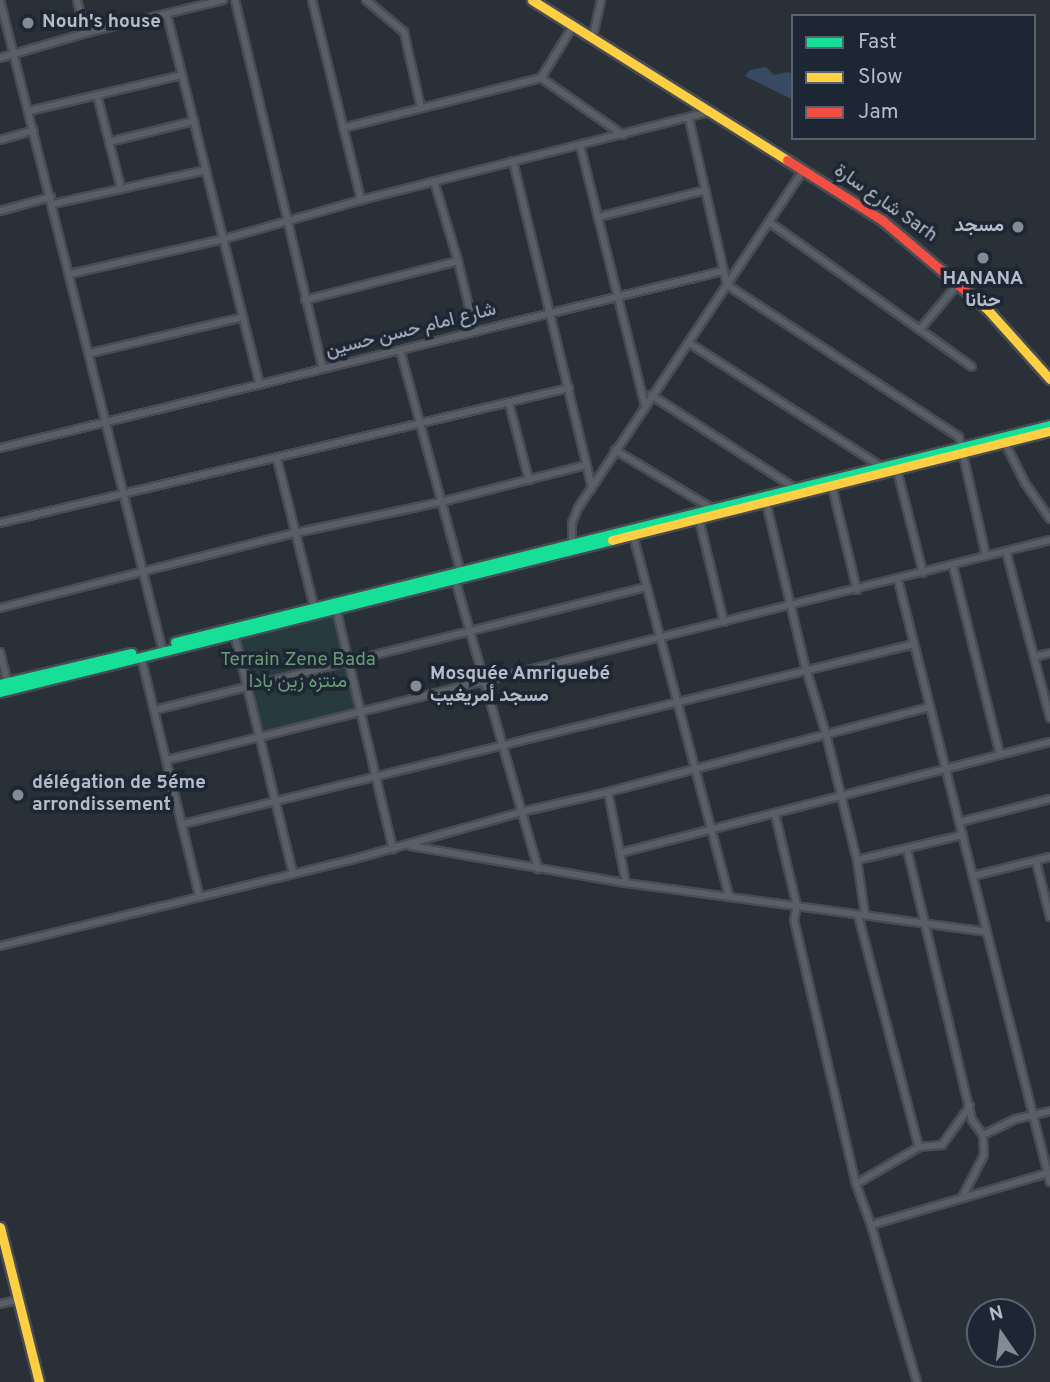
<!DOCTYPE html>
<html>
<head>
<meta charset="utf-8">
<style>
	body { margin:0 }
	#map { position:relative; width:1050px; height:1382px; overflow:hidden; background:#2a3038; font-family:Overpass,Vazirmatn,sans-serif }
	div>[style] { position:absolute }
	[style*='--x'] { left:calc(var(--x)*1px); top:calc(var(--y)*1px); width:calc(var(--w)*1px); rotate:calc(var(--a)*1deg) }
	.green>* { inset:0; background:#273a3e; transform-origin:0 0 }
	.water>* { inset:0; background:#384963 }
	.roads { filter:drop-shadow(2px 0 #484c53) drop-shadow(-2px 0 #484c53) drop-shadow(0 2px #484c53) drop-shadow(0 -2px #484c53) }
	.street>* { height:6px; margin:-3px; padding:0 3px; transform-origin:3px; border-radius:3px; background:#5a5e66 }
	.fast>* { height:9px; margin:-4.5px; padding:0 4.5px; transform-origin:4.5px; border-radius:4.5px; background:#16e098 }
	.slow>* { height:9px; margin:-4.5px; padding:0 4.5px; transform-origin:4.5px; border-radius:4.5px; background:#ffcf43 }
	.jam>* { height:9px; margin:-4.5px; padding:0 4.5px; transform-origin:4.5px; border-radius:4.5px; background:#f24e42 }
	.dots>* { width:19px; height:19px; translate:-50% -50%; box-sizing:border-box; border:4px solid #1d2633; border-radius:50% }
	span { translate:-50% -50%; white-space:nowrap; text-align:center; line-height:1.15; -webkit-text-stroke:7px #1d2633; paint-order:stroke }
	.poi-label { font-size:19px; color:#b4bcc9; font-weight:700 }
	.left { translate:0 -50%; text-align:left }
	.right { translate:-100% -50%; text-align:right }
	.street-label { font-size:19px; color:#b4bcc9 }
	.park-label { font-size:19px; color:#6b9a76 }
	.legend { position:absolute; left:791px; top:14px; width:245px; height:126px; box-sizing:border-box; background:#1d2633; border:2px solid #59626f; margin:0; padding:9px 12px; list-style:none; font-size:21px; color:#b4bcc9 }
	.legend li { display:flex; align-items:center; gap:14px; height:35px }
	.legend b { width:35px; border:2px solid #59626f }
	.north { position:absolute; left:966px; top:1298px; width:70px; height:70px; box-sizing:border-box; background:#1d2633; border:2px solid #59626f; border-radius:50%; rotate:346deg; font-size:19px; font-weight:700; line-height:28px; text-align:center; color:#b4bcc9 }
	.north::after { content:''; display:block; margin:auto; width:24px; height:32px; background:#848b96; clip-path:polygon(50% 0,100% 100%,50% 72%,0 100%) }
</style>
</head>
<body>
<div id="map">
	<div class="green">
		<i style="left:336px;top:608px;width:106px;height:105px;rotate:76deg"></i>
	</div>
	<div class="water">
		<i style="clip-path:polygon(766px 67px,774px 75px,788px 72px,793px 74px,793px 100px,745px 76px,750px 70px)"></i>
	</div>
	<div class="roads">
		<div class="street">
			<i style="--x:0;--y:0;--w:672;--a:75.96"></i>
			<i style="--x:77;--y:0;--w:34;--a:75"></i>
			<i style="--x:235;--y:0;--w:379;--a:76.6"></i>
			<i style="--x:312;--y:0;--w:206;--a:76.2"></i>
			<i style="--x:366;--y:0;--w:50;--a:40.1"></i>
			<i style="--x:404;--y:32;--w:78;--a:77.4"></i>
			<i style="--x:167;--y:15;--w:381;--a:75.9"></i>
			<i style="--x:594;--y:31;--w:32;--a:-77"></i>
			<i style="--x:0;--y:58;--w:90;--a:-16.2"></i>
			<i style="--x:86;--y:33;--w:141;--a:-13.5"></i>
			<i style="--x:541;--y:78;--w:100;--a:34.8"></i>
			<i style="--x:97;--y:95;--w:96;--a:75.5"></i>
			<i style="--x:29;--y:111;--w:157;--a:-13.2"></i>
			<i style="--x:689;--y:119;--w:170;--a:77.1"></i>
			<i style="--x:727;--y:285;--w:277;--a:33.2"></i>
			<i style="--x:959;--y:437;--w:122;--a:77.2"></i>
			<i style="--x:343;--y:128;--w:204;--a:-14.2"></i>
			<i style="--x:541;--y:78;--w:61;--a:-58.4"></i>
			<i style="--x:0;--y:140;--w:35;--a:-16"></i>
			<i style="--x:109;--y:142;--w:88;--a:-13.9"></i>
			<i style="--x:580;--y:145;--w:269;--a:76"></i>
			<i style="--x:513;--y:161;--w:336;--a:76.4"></i>
			<i style="--x:434;--y:181;--w:84;--a:73.3"></i>
			<i style="--x:458;--y:261;--w:73;--a:76.5"></i>
			<i style="--x:53;--y:204;--w:157;--a:-12.5"></i>
			<i style="--x:0;--y:211;--w:53;--a:-15.4"></i>
			<i style="--x:598;--y:217;--w:111;--a:-14"></i>
			<i style="--x:769;--y:222;--w:249;--a:35.5"></i>
			<i style="--x:70;--y:274;--w:158;--a:-12.8"></i>
			<i style="--x:224;--y:239;--w:142;--a:-15.9"></i>
			<i style="--x:361;--y:200;--w:358;--a:-14.2"></i>
			<i style="--x:305;--y:300;--w:158;--a:-14.3"></i>
			<i style="--x:921;--y:328;--w:57;--a:-49.9"></i>
			<i style="--x:689;--y:343;--w:229;--a:32.7"></i>
			<i style="--x:400;--y:350;--w:228;--a:74.7"></i>
			<i style="--x:91;--y:353;--w:156;--a:-13.3"></i>
			<i style="--x:651;--y:395;--w:171;--a:32.9"></i>
			<i style="--x:509;--y:403;--w:80;--a:75.4"></i>
			<i style="--x:1005;--y:443;--w:45;--a:63.4"></i>
			<i style="--x:1025;--y:483;--w:44;--a:55.2"></i>
			<i style="--x:0;--y:448;--w:744;--a:-13.76"></i>
			<i style="--x:615;--y:450;--w:112;--a:31.1"></i>
			<i style="--x:277;--y:459;--w:152;--a:75.9"></i>
			<i style="--x:897;--y:470;--w:106;--a:75.8"></i>
			<i style="--x:832;--y:486;--w:107;--a:76.5"></i>
			<i style="--x:766;--y:502;--w:164;--a:76.6"></i>
			<i style="--x:804;--y:662;--w:75;--a:73"></i>
			<i style="--x:826;--y:734;--w:130;--a:76.2"></i>
			<i style="--x:857;--y:860;--w:56;--a:81.7"></i>
			<i style="--x:699;--y:519;--w:106;--a:76.4"></i>
			<i style="--x:0;--y:523;--w:585;--a:-13.35"></i>
			<i style="--x:633;--y:535;--w:373;--a:75.1"></i>
			<i style="--x:572;--y:544;--w:21;--a:-90"></i>
			<i style="--x:572;--y:523;--w:16;--a:-68"></i>
			<i style="--x:578;--y:508;--w:406;--a:-56.3"></i>
			<i style="--x:1006;--y:551;--w:173;--a:75.2"></i>
			<i style="--x:953;--y:566;--w:194;--a:76"></i>
			<i style="--x:455;--y:579;--w:302;--a:74"></i>
			<i style="--x:898;--y:580;--w:621;--a:75.83"></i>
			<i style="--x:0;--y:608;--w:304;--a:-14.3"></i>
			<i style="--x:295;--y:533;--w:149;--a:-12"></i>
			<i style="--x:441;--y:502;--w:150;--a:-14.3"></i>
			<i style="--x:336;--y:608;--w:248;--a:76.7"></i>
			<i style="--x:234;--y:633;--w:247;--a:76.2"></i>
			<i style="--x:0;--y:652;--w:32;--a:76"></i>
			<i style="--x:141;--y:657;--w:245;--a:76.3"></i>
			<i style="--x:1034;--y:657;--w:16;--a:-14"></i>
			<i style="--x:155;--y:710;--w:506;--a:-14.06"></i>
			<i style="--x:167;--y:760;--w:910;--a:-13.99"></i>
			<i style="--x:608;--y:792;--w:93;--a:78.8"></i>
			<i style="--x:775;--y:814;--w:95;--a:76.6"></i>
			<i style="--x:797;--y:906;--w:14;--a:102"></i>
			<i style="--x:794;--y:920;--w:271;--a:76.8"></i>
			<i style="--x:856;--y:1184;--w:44;--a:69.9"></i>
			<i style="--x:871;--y:1225;--w:164;--a:73.7"></i>
			<i style="--x:960;--y:822;--w:93;--a:-14.3"></i>
			<i style="--x:183;--y:824;--w:753;--a:-13.83"></i>
			<i style="--x:411;--y:846;--w:218;--a:9.8"></i>
			<i style="--x:626;--y:883;--w:364;--a:7.7"></i>
			<i style="--x:907;--y:849;--w:279;--a:76.5"></i>
			<i style="--x:972;--y:1120;--w:19;--a:54"></i>
			<i style="--x:983;--y:1135;--w:20;--a:87"></i>
			<i style="--x:984;--y:1155;--w:48;--a:117.1"></i>
			<i style="--x:620;--y:853;--w:444;--a:-14.5"></i>
			<i style="--x:857;--y:860;--w:109;--a:-13.3"></i>
			<i style="--x:1036;--y:861;--w:58;--a:76"></i>
			<i style="--x:973;--y:876;--w:79;--a:-13.9"></i>
			<i style="--x:858;--y:915;--w:240;--a:75.3"></i>
			<i style="--x:0;--y:946;--w:357;--a:-13.8"></i>
			<i style="--x:347;--y:861;--w:181;--a:-15.7"></i>
			<i style="--x:521;--y:812;--w:89;--a:-12.9"></i>
			<i style="--x:608;--y:792;--w:333;--a:-14.8"></i>
			<i style="--x:983;--y:1135;--w:37;--a:-26"></i>
			<i style="--x:1016;--y:1119;--w:35;--a:-13"></i>
			<i style="--x:856;--y:1184;--w:73;--a:-30.4"></i>
			<i style="--x:919;--y:1147;--w:23;--a:-5"></i>
			<i style="--x:942;--y:1145;--w:48;--a:-54.3"></i>
			<i style="--x:871;--y:1225;--w:184;--a:-16.4"></i>
			<i style="--x:0;--y:1304;--w:18;--a:-13"></i>
		</div>
		<div class="fast">
			<i style="--x:175;--y:642;--w:902;--a:-13.93"></i>
			<i style="--x:0;--y:684;--w:135;--a:-13.3"></i>
			<i style="--x:0;--y:692;--w:631;--a:-13.95"></i>
		</div>
		<div class="slow">
			<i style="--x:532;--y:0;--w:301;--a:32.1"></i>
			<i style="--x:968;--y:293;--w:26;--a:40"></i>
			<i style="--x:988;--y:310;--w:93;--a:48.1"></i>
			<i style="--x:612;--y:540;--w:451;--a:-14"></i>
			<i style="--x:0;--y:1227;--w:160;--a:75.9"></i>
		</div>
		<div class="jam">
			<i style="--x:787;--y:160;--w:112;--a:32.3"></i>
			<i style="--x:882;--y:220;--w:113;--a:40.3"></i>
		</div>
	</div>
	<div class="dots">
		<i style="left:28px;top:23px;background:#848b96"></i>
		<i style="left:1018px;top:227px;background:#848b96"></i>
		<i style="left:983px;top:258px;background:#848b96"></i>
		<i style="left:416px;top:686px;background:#848b96"></i>
		<i style="left:18px;top:795px;background:#848b96"></i>
	</div>
	<div class="poi-label">
		<span class="left" style="left:42px;top:23px">Nouh's house</span>
		<span class="right" style="left:1004px;top:227px">مسجد</span>
		<span style="left:983px;top:291px">HANANA<br>حنانا</span>
		<span class="left" style="left:430px;top:686px">Mosquée Amriguebé<br>مسجد أمريغيب</span>
		<span class="left" style="left:32px;top:795px">délégation de 5éme<br>arrondissement</span>
	</div>
	<div class="street-label">
		<span style="left:885px;top:204px;rotate:35deg">شارع سارة Sarh</span>
		<span style="left:411px;top:331px;rotate:-14deg">شارع امام حسن حسين</span>
	</div>
	<div class="park-label">
		<span style="left:298px;top:672px">Terrain Zene Bada<br>منتزه زين بادا</span>
	</div>
	<ul class="legend">
	<li><b style="height:9px;background:#16e098"></b>Fast</li>
	<li><b style="height:9px;background:#ffcf43"></b>Slow</li>
	<li><b style="height:9px;background:#f24e42"></b>Jam</li>
	</ul>
	<div class="north">N</div>
</div>
</body>
</html>
